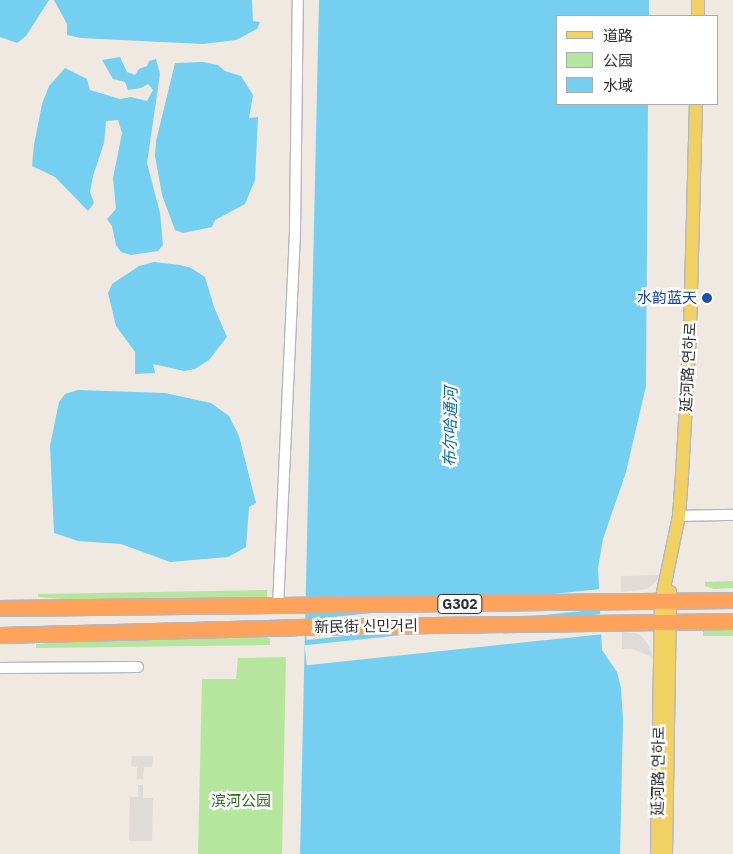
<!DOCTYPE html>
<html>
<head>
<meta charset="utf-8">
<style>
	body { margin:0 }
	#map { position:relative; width:733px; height:854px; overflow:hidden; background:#efe9e1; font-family:"IBM Plex Sans","Noto Sans SC","Noto Sans KR",sans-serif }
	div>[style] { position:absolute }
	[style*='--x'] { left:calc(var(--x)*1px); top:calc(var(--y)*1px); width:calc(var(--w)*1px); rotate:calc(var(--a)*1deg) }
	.green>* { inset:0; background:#b6e59e; transform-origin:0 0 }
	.plaza>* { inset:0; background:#dfdcd8 }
	.water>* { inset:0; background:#75cff0 }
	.pier>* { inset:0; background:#efe9e1; transform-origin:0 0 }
	.roads { filter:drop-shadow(1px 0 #b4b7c1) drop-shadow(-1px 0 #b4b7c1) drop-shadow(0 1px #b4b7c1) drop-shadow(0 -1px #b4b7c1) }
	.minor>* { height:10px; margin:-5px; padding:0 5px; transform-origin:5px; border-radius:5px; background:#fff }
	.major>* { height:12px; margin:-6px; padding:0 6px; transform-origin:6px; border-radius:6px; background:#f2d163 }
	.highway>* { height:15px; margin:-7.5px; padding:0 7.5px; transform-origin:7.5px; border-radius:7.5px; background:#ffa35c }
	.dots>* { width:14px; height:14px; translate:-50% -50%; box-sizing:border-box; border:2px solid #fff; border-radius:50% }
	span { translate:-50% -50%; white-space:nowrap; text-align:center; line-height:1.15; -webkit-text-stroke:5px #fff; paint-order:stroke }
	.shield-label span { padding:1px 4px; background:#fff; border:1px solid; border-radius:4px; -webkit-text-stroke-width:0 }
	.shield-label { font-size:14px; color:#2e2e2e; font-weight:700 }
	.transit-label { font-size:15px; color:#164399 }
	.right { translate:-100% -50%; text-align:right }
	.street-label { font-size:15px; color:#2e2e2e }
	.park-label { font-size:15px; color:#2c6e1b }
	.water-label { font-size:16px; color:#0d6fa3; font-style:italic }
	.legend { position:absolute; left:556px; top:15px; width:162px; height:90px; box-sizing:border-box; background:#fff; border:1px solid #ababab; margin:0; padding:6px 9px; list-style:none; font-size:15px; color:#2e2e2e }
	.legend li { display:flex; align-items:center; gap:10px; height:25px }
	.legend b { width:25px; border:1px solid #ababab }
</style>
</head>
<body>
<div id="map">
	<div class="green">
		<i style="clip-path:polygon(733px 581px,733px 588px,714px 589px,705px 586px,705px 582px)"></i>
		<i style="clip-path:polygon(267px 590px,267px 597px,74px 600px,38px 597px,38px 594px)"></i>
		<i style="left:703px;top:629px;width:30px;height:7px"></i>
		<i style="clip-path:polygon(267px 637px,270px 639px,270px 645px,36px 648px,36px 644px,68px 641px)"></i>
		<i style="clip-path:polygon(286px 657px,282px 854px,198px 854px,202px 679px,236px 679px,238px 658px)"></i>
	</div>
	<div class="plaza">
		<i style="clip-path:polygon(660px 575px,656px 582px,647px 589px,621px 592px,621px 576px)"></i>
		<i style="clip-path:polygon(622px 632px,635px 633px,642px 636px,649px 646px,653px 657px,632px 649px,622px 649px)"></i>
		<i style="clip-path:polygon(132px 756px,153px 756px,152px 767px,144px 767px,143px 779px,137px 779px,137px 767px,131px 766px)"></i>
		<i style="clip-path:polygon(138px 785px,143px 785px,143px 798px,153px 798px,152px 841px,129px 841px,130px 797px,138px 797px)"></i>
	</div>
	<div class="water">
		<i style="clip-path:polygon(0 0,49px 0,26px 36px,17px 43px,0 37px)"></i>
		<i style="clip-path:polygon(54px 0,252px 0,253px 21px,260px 22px,257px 29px,236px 40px,203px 44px,81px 38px,67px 35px,67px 24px)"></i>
		<i style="clip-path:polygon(319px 0,649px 0,649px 16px,557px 16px,557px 104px,648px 104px,646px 386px,626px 472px,603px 539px,598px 568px,602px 650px,617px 672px,621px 688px,623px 719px,620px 854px,300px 854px)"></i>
		<i style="clip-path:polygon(120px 57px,127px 72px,135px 75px,139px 69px,147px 66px,149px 61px,156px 59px,160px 74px,147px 163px,160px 213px,163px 245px,158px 251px,131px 255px,121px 252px,116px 245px,112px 226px,107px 219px,116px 209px,113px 178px,122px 133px,118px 120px,106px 121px,104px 143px,93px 176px,90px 192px,94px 203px,88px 211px,55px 177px,32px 166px,34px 145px,42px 104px,49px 86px,65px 68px,87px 79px,90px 90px,120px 99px,131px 97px,147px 101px,153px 90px,148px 84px,141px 88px,128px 90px,125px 82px,113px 79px,102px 60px)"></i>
		<i style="clip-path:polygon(203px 62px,218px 65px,225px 71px,241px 76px,253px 95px,249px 118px,258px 117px,255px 180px,245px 204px,215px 220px,212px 227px,183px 233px,175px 230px,162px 195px,155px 156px,156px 141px,175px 63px)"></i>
		<i style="clip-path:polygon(154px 262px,180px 265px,191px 268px,205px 277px,214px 307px,227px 337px,209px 360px,195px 369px,184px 371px,153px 364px,155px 373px,135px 374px,135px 352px,116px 326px,108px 293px,112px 284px,139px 266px)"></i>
		<i style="clip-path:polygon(78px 390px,165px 393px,211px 403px,229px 416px,239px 436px,256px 503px,249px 507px,246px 547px,228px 557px,170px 562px,121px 544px,78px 541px,54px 533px,50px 446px,59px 402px,65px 394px)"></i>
	</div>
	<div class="pier">
		<i style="left:600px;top:589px;width:20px;height:297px;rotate:84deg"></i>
		<i style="left:602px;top:614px;width:20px;height:299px;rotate:84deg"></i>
	</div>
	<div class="roads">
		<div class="minor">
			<i style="--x:679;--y:516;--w:54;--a:-1.1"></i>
			<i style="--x:278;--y:607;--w:377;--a:-87.4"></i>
			<i style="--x:295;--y:230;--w:230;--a:-89.3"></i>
			<i style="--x:0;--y:668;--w:138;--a:-0.4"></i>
		</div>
		<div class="major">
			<i style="--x:698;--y:16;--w:16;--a:-90"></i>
			<i style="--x:657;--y:854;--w:252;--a:-89.1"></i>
			<i style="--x:661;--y:602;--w:88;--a:-78.2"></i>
			<i style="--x:679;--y:516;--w:41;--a:-85.8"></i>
			<i style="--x:682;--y:475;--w:145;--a:-86.8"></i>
			<i style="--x:690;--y:330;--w:226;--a:-88.5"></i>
			<i style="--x:666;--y:854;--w:262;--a:-89.1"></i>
		</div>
		<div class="highway">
			<i style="--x:0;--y:608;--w:733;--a:-0.63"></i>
			<i style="--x:0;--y:635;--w:296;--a:-1.5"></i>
			<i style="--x:296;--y:627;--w:437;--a:-0.8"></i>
		</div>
	</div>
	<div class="dots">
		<i style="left:707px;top:298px;background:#1a4fb4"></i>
	</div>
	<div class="shield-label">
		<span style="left:460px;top:604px">G302</span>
	</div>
	<div class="transit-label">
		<span class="right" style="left:697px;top:298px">水韵蓝天</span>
	</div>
	<div class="street-label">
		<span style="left:688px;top:367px;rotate:-87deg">延河路 연하로</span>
		<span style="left:366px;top:626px;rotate:-1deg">新民街 신민거리</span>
		<span style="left:658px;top:771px;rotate:-89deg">延河路 연하로</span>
	</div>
	<div class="park-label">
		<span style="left:241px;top:801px">滨河公园</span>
	</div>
	<div class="water-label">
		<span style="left:450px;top:427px;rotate:-89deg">布尔哈通河</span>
	</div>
	<ul class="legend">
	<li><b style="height:6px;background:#f2d163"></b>道路</li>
	<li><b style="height:14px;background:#b6e59e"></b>公园</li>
	<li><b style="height:14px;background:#75cff0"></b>水域</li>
	</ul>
</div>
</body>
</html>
